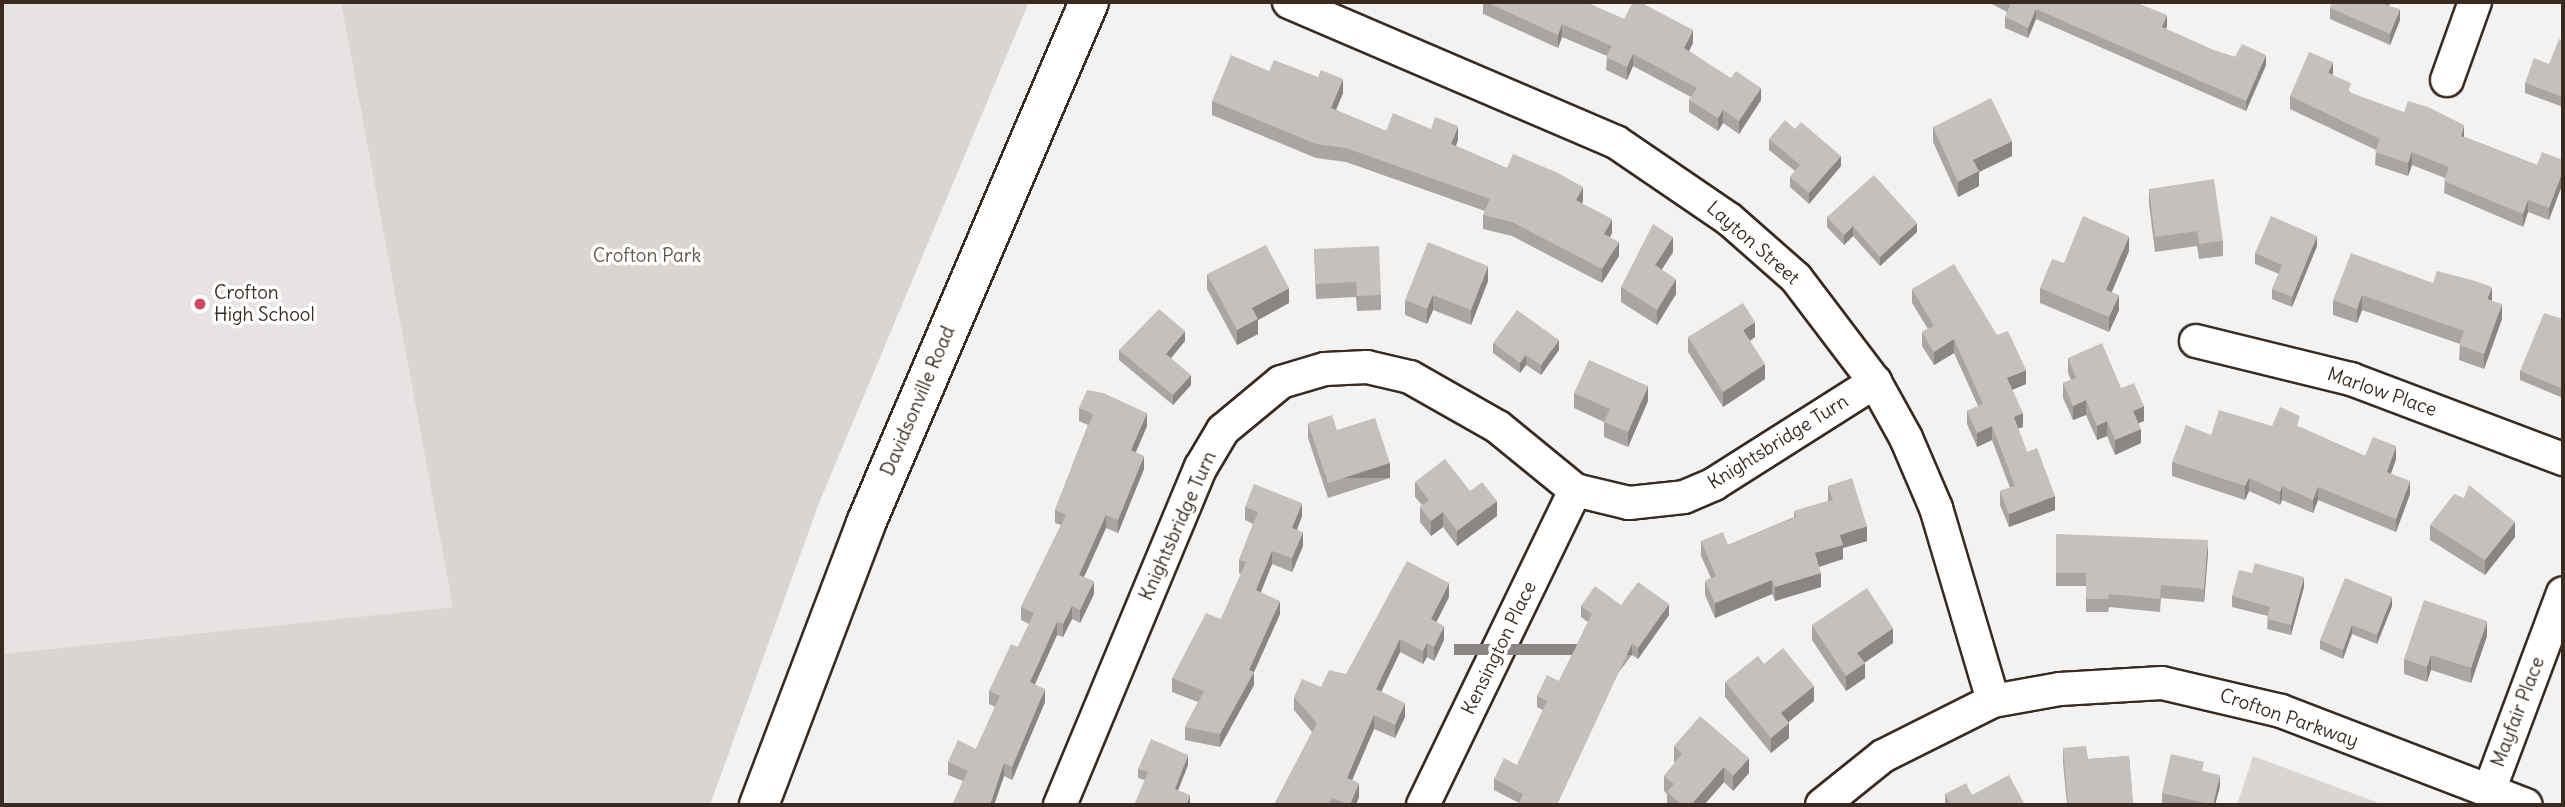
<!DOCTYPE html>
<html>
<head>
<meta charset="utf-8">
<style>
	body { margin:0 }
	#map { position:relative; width:2565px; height:807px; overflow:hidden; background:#f3f2f2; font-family:Delius,sans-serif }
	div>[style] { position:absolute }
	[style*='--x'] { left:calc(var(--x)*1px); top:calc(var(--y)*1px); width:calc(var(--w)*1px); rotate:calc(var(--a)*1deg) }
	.built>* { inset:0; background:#e6e3e2 }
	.green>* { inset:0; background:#d8d5d2 }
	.roads { filter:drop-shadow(2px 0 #3b2a1e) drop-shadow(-2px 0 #3b2a1e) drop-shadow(0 2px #3b2a1e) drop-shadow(0 -2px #3b2a1e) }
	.minor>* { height:32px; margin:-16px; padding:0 16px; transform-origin:16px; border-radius:16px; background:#fff }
	.major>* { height:38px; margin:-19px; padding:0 19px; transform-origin:19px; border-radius:19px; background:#fff }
	.wall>* { inset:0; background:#aaa5a3 }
	.shaded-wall>* { inset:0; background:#8b8684; transform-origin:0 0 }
	.building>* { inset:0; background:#c6c0bd }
	.dots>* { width:19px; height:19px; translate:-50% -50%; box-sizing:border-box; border:4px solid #fff; border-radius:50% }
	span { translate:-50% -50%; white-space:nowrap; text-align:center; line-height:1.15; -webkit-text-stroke:7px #fff; paint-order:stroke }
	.street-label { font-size:19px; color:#3b2a1e }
	.park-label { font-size:19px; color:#62554b }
	.poi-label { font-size:19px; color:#3b2a1e }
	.left { translate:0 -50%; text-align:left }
	.frame { position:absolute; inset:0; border:4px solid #3b2a1e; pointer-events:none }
</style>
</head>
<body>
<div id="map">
	<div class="built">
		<i style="clip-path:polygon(2px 2px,341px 2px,454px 607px,2px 654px)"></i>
	</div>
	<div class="green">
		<i style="clip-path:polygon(341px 2px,1029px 2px,819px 503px,710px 805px,2px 805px,2px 654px,453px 607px)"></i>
		<i style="clip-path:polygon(2253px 756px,2384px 805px,2237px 805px)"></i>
	</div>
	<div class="roads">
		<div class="minor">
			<i style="--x:1289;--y:2;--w:356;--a:23.2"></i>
			<i style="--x:1616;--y:142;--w:137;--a:34.3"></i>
			<i style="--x:1729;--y:219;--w:89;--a:41.4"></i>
			<i style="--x:1796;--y:278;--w:131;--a:52.8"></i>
			<i style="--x:1875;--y:382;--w:64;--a:61"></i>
			<i style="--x:1906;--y:438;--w:76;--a:66.8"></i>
			<i style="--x:1936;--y:508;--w:201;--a:73.5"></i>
			<i style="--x:2447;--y:80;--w:83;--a:-70.3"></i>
			<i style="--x:2196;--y:341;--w:160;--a:13.8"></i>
			<i style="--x:2351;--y:379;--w:227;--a:20.7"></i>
			<i style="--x:2489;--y:791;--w:211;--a:-69.5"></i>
			<i style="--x:1060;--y:805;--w:366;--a:-67.4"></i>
			<i style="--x:1201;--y:467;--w:43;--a:-59.3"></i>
			<i style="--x:1223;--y:430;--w:75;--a:-39.6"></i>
			<i style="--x:1281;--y:382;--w:46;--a:-16.5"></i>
			<i style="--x:1325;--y:369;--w:42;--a:-2.7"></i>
			<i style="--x:1367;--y:367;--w:44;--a:13.1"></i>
			<i style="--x:1410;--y:377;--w:101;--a:29.6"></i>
			<i style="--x:1498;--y:427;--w:99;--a:39.3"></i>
			<i style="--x:1575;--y:490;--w:56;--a:13.5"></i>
			<i style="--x:1629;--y:503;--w:55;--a:-6.2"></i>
			<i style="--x:1684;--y:497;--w:33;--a:-23"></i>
			<i style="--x:1714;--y:484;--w:191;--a:-32.4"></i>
			<i style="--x:1423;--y:805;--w:350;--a:-64.2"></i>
			<i style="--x:1822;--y:805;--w:78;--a:-38.8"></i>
			<i style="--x:1883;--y:756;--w:123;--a:-26.6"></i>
			<i style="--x:1993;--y:701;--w:68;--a:-10.2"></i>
			<i style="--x:2060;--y:689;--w:102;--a:-3.4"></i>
			<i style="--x:2162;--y:683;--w:122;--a:13.2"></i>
			<i style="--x:2281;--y:711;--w:262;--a:21"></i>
		</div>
		<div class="major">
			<i style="--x:759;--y:805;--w:302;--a:-69.2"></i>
			<i style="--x:866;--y:523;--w:567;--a:-66.83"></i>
		</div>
	</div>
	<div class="wall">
		<i style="clip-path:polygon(1483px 2px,1585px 2px,1624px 19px,1693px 43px,1689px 51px,1761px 100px,1739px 134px,1723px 123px,1718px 131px,1689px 112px,1689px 100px,1691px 97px,1633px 66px,1627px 80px,1606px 70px,1607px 56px,1562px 37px,1558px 48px,1483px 14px)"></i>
		<i style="clip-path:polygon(1988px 2px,2099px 2px,2167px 26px,2166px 29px,2213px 50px,2235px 57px,2266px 65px,2246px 111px,2036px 19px,2028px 38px,2005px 28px,2005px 17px,2007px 12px)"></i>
		<i style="clip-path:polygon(2332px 2px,2391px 2px,2389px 6px,2400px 20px,2390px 45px,2330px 19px,2330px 8px)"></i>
		<i style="clip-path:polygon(2563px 41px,2563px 107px,2525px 93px,2525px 83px,2549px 64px)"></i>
		<i style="clip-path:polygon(1269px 71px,1343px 93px,1336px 110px,1386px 131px,1458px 140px,1456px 146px,1583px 201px,1582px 203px,1612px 233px,1610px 237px,1619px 256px,1602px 283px,1512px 236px,1483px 229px,1483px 215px,1485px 211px,1346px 162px,1316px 158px,1212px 115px,1212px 101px)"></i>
		<i style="clip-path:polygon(2333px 75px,2351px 93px,2537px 165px,2563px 160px,2549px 220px,2528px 212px,2523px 227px,2444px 193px,2445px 178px,2412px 165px,2408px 176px,2375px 165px,2376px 150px,2290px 109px,2290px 96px)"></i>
		<i style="clip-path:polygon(1933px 127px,2012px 156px,1979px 172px,1979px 186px,1958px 197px,1933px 142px)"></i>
		<i style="clip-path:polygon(1769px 139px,1841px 166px,1809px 204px,1790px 187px,1790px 177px,1795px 171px,1769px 150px)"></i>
		<i style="clip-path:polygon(2149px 189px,2223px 241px,2223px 256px,2199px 259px,2197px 246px,2155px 252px,2149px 204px)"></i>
		<i style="clip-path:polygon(1827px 217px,1917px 232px,1880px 266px,1853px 236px,1844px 245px,1827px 227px)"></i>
		<i style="clip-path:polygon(2317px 246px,2292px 307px,2272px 299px,2272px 289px,2279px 274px,2255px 264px,2255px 253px)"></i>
		<i style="clip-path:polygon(1314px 249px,1381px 295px,1381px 310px,1357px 311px,1356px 297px,1316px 299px)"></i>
		<i style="clip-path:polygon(2129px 251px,2112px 292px,2119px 310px,2109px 332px,2040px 303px,2040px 288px,2064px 263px)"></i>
		<i style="clip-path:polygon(1673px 252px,1662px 269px,1676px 294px,1657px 325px,1621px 302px,1621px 287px)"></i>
		<i style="clip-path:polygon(1207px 274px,1289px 303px,1258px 320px,1258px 334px,1237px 345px,1207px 289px)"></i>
		<i style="clip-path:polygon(1488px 281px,1471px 325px,1433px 310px,1427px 324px,1405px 315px,1405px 300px)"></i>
		<i style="clip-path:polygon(2433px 283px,2492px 301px,2502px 319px,2484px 369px,2459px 360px,2460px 344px,2362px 310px,2357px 323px,2333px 315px,2333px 300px)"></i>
		<i style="clip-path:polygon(1912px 289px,2026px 384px,2012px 390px,2023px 427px,2018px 428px,2027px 452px,2055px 510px,2009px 527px,2000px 505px,2000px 491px,2010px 488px,1992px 440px,1977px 447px,1967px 424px,1967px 411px,1978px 406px,1954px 353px,1934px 365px,1922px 346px,1922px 332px,1928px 329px,1912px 303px)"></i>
		<i style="clip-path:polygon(2563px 319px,2563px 398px,2520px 380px,2520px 371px)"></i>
		<i style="clip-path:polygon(1688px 337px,1755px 337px,1750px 341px,1765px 379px,1723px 407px,1688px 352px)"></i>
		<i style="clip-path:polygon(1185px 341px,1171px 358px,1191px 385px,1173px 405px,1119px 360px,1119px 350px)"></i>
		<i style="clip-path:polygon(1493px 343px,1559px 350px,1541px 375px,1526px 365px,1520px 373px,1493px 353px)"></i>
		<i style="clip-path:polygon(2068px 358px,2121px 388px,2144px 421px,2139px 423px,2141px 443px,2115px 455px,2107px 436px,2097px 440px,2086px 415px,2073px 420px,2063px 398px,2063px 383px,2071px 380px,2068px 373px)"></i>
		<i style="clip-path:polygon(1574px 393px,1648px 401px,1628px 447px,1604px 437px,1604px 422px,1574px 408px)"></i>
		<i style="clip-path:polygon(1079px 408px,1147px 426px,1136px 452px,1144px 469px,1118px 533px,1106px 528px,1084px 577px,1094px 594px,1080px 623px,1072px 619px,1063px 637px,1057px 635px,1035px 684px,1045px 702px,1012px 780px,1004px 776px,994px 805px,952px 805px,963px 781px,948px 775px,948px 762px,976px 749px,995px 707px,989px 704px,989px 691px,1018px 647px,1029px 624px,1021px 620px,1021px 607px,1061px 525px,1055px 523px,1055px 510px,1088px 425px,1079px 421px)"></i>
		<i style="clip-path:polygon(1308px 423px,1337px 430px,1390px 478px,1328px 498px,1308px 438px)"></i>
		<i style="clip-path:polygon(2272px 426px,2300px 427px,2365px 456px,2396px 459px,2391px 473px,2410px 494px,2396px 532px,2318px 500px,2313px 513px,2282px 500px,2280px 505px,2249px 491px,2245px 500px,2172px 476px,2172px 462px,2211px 435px)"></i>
		<i style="clip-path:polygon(1415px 482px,1470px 491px,1497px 516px,1457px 546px,1443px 527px,1431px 536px,1420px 522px,1420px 507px,1422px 505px,1415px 497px)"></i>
		<i style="clip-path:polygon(1828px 486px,1867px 541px,1843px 548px,1843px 559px,1819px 567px,1821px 587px,1775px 601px,1772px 594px,1715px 618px,1705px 595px,1705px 581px,1711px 578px,1701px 556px,1701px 541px,1728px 545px,1794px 517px,1794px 511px,1828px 501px)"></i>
		<i style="clip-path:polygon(1245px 507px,1302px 516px,1297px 530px,1303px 546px,1292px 572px,1272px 564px,1261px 592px,1280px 614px,1254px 672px,1254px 685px,1220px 747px,1185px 740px,1185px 727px,1198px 702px,1172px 692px,1172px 678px,1221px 619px,1241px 574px,1239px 573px,1239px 560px,1253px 524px,1245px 520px)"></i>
		<i style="clip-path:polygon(2430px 525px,2515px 537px,2485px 575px,2430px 540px)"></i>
		<i style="clip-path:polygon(2056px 534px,2208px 553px,2204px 602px,2161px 598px,2160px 612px,2109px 607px,2108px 612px,2086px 612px,2086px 586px,2056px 586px)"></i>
		<i style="clip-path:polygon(2304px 587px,2291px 635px,2267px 629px,2268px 616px,2232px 607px,2232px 596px)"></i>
		<i style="clip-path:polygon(1449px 597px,1436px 622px,1444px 640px,1434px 661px,1427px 657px,1423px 664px,1400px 652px,1381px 692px,1405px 717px,1395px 738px,1374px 729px,1352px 780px,1359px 797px,1356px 805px,1274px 805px,1312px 732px,1294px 710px,1294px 697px,1321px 687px,1346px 674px)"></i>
		<i style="clip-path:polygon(1621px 605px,1669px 615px,1638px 659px,1632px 655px,1519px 803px,1494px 790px,1494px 779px,1517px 765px,1543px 710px,1537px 707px,1537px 696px,1559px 681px,1588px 622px,1581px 617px,1581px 606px)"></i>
		<i style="clip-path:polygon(2392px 606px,2377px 644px,2352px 634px,2343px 659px,2320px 649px,2320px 640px)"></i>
		<i style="clip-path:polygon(1812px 625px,1893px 643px,1864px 663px,1865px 678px,1846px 691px,1812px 640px)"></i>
		<i style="clip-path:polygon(2487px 636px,2471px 683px,2431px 670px,2427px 682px,2404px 674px,2404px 659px)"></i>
		<i style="clip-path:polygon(1764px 664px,1814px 701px,1789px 722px,1789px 738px,1771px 753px,1725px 697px,1725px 682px)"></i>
		<i style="clip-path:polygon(1674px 746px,1749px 773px,1733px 791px,1724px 782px,1704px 805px,1667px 805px,1667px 794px,1664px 791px,1664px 776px,1675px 763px,1674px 761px)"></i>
		<i style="clip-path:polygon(2063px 748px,2088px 759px,2129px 756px,2133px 805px,2067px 805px,2063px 763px)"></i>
		<i style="clip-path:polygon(1188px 765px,1178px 790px,1138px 778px,1138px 769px)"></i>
		<i style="clip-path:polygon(2204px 771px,2220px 786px,2215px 805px,2169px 805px,2162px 804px,2162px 793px)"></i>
		<i style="clip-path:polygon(1945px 794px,1972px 795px,2025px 805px,1945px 805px)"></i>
	</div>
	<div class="shaded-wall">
		<i style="clip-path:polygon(2036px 9px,2036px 19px,2028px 38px,2028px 28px)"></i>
		<i style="clip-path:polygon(2400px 9px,2400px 20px,2390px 45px,2390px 34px)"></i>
		<i style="clip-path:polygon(2167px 15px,2167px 26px,2162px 37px,2162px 27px)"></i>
		<i style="clip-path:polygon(1562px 24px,1562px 37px,1558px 48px,1558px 35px)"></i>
		<i style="clip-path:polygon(1693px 30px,1693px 43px,1684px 61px,1684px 48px)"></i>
		<i style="clip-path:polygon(1633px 54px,1633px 66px,1627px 80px,1627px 67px)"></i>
		<i style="clip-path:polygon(2266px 55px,2266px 65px,2246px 111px,2246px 101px)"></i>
		<i style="clip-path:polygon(2333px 62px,2333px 75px,2328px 73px)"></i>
		<i style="clip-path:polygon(1343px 79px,1343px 93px,1331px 122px,1331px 108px)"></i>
		<i style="clip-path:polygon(1761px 88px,1761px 100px,1739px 134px,1739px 121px)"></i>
		<i style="clip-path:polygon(1723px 110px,1723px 123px,1718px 131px,1718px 118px)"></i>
		<i style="clip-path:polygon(2464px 125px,2464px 138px,2461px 136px)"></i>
		<i style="clip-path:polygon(1458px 126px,1458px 140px,1451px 158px,1451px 144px)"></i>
		<i style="clip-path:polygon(2012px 141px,2012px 156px,1979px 172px,1979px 186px,1958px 197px,1958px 182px,1973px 160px)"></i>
		<i style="clip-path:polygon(2412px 152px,2412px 165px,2408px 176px,2408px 163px)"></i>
		<i style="clip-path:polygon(1841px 156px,1841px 166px,1809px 204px,1809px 193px)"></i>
		<i style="clip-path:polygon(2563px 170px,2563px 183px,2549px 220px,2549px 208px)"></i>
		<i style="clip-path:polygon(1583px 187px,1583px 201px,1576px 214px,1576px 200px)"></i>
		<i style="clip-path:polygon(2528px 200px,2528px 212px,2523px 227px,2523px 214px)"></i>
		<i style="clip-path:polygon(1612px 219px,1612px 233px,1604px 248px,1604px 234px)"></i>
		<i style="clip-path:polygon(1917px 223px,1917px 232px,1880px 266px,1880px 257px)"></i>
		<i style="clip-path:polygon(1853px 226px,1853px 236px,1844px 245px,1844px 235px)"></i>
		<i style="clip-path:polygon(2129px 236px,2129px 251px,2106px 305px,2106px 290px)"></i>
		<i style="clip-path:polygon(2317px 236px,2317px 246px,2292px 307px,2292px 297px)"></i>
		<i style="clip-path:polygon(1673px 237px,1673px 252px,1655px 280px,1655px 265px)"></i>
		<i style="clip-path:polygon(1619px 242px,1619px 256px,1602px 283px,1602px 269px)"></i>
		<i style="clip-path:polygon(1488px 266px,1488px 281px,1471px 325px,1471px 310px)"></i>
		<i style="clip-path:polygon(1676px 279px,1676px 294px,1657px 325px,1657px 310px)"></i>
		<i style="clip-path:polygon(2492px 287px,2492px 302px,2487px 299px)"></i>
		<i style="clip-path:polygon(1289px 288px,1289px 303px,1258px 320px,1258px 334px,1237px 345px,1237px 330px,1252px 308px)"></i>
		<i style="clip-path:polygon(1433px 295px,1433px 310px,1427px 324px,1427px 309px)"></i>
		<i style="clip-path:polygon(2119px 295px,2119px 310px,2109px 332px,2109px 317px)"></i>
		<i style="clip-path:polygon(2362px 295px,2362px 310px,2357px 323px,2357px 309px)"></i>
		<i style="clip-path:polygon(2502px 304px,2502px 319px,2484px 369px,2484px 354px)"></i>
		<i style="clip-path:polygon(1755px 322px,1755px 337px,1743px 345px,1743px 330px)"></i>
		<i style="clip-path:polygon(1185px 331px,1185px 341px,1166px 364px,1166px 354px)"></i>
		<i style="clip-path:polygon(1954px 339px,1954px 353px,1934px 365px,1934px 352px)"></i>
		<i style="clip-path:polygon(1559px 340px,1559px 350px,1541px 375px,1541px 365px)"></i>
		<i style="clip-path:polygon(1526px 355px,1526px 365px,1520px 373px,1520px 363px)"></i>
		<i style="clip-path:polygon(1765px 364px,1765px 379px,1723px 407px,1723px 392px)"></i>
		<i style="clip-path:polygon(2026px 370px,2026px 384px,2007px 392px,2007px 378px)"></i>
		<i style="clip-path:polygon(1191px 375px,1191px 385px,1173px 405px,1173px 395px)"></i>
		<i style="clip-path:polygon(1648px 386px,1648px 401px,1628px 447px,1628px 432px)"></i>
		<i style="clip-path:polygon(2086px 400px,2086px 415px,2073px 420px,2073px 406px)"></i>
		<i style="clip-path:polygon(2144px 406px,2144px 421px,2133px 425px,2133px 411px)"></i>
		<i style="clip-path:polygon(1147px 413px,1147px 426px,1131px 463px,1131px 450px)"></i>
		<i style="clip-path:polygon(2023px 413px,2023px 427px,2014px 430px,2014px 417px)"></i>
		<i style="clip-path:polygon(2107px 421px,2107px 436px,2097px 440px,2097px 426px)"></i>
		<i style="clip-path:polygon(1992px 426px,1992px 440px,1977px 447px,1977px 433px)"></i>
		<i style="clip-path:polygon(2141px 429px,2141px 443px,2115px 455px,2115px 440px)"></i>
		<i style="clip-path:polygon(2396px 446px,2396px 459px,2387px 485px,2387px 472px)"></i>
		<i style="clip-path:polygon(1144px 456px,1144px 469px,1118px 533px,1118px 520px)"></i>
		<i style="left:1390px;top:463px;width:15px;height:65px;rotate:90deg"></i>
		<i style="clip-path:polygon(2249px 478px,2249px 491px,2245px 500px,2245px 486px)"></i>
		<i style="clip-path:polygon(2410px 481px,2410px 494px,2396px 532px,2396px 519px)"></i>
		<i style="clip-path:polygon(2282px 486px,2282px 500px,2280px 505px,2280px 492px)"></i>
		<i style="clip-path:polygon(2318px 487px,2318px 500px,2313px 513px,2313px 500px)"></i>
		<i style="clip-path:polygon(2055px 496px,2055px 510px,2009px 527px,2009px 514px)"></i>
		<i style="clip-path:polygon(1497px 501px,1497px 516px,1457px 546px,1457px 531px)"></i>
		<i style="clip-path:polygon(1302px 503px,1302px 516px,1292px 542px,1292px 528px)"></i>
		<i style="clip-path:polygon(1443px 512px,1443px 527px,1431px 536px,1431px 521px)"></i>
		<i style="clip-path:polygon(1106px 515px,1106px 528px,1079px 588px,1079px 575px)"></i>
		<i style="clip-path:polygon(2515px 522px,2515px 537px,2485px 575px,2485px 560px)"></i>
		<i style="clip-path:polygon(1867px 526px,1867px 541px,1843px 548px,1843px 559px,1815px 568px,1815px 553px,1840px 535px)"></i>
		<i style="clip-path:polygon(1303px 532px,1303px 546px,1292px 572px,1292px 558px)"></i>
		<i style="clip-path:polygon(2208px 540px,2208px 553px,2204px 602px,2204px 589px)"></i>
		<i style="clip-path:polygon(1272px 551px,1272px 564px,1256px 604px,1256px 590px)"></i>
		<i style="clip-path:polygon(1821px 573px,1821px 587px,1775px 601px,1775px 587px)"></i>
		<i style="clip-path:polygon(2304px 577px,2304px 587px,2291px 635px,2291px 625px)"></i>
		<i style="clip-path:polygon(1772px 580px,1772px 594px,1715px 618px,1715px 603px)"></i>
		<i style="clip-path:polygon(1094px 581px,1094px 594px,1080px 623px,1080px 610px)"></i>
		<i style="clip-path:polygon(1449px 583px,1449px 597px,1431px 633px,1431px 619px)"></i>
		<i style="clip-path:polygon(2392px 597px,2392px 606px,2377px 644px,2377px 635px)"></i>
		<i style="clip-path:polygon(1280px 601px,1280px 614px,1254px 672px,1254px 685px,1220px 747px,1220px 734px)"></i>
		<i style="clip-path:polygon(1669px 604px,1669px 615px,1638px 659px,1638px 648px)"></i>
		<i style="clip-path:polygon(1072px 606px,1072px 619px,1063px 637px,1063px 624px)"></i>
		<i style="clip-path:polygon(2487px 621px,2487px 636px,2471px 683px,2471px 668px)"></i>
		<i style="clip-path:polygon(1057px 622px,1057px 635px,1030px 695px,1030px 682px)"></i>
		<i style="clip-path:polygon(2352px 625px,2352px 634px,2343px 659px,2343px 650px)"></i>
		<i style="clip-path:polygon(1444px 626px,1444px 640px,1434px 661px,1434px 647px)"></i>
		<i style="clip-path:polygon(1893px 628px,1893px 643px,1857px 668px,1857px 653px)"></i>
		<i style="clip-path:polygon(1400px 639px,1400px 652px,1376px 703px,1376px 689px)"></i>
		<i style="clip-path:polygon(1427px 643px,1427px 657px,1423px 664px,1423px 651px)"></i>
		<i style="left:1632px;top:644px;width:11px;height:178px;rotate:90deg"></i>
		<i style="clip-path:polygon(2431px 655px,2431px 670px,2427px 682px,2427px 667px)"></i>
		<i style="clip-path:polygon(1865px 663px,1865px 678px,1846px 691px,1846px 676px)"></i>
		<i style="clip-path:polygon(1814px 686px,1814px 701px,1781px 728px,1781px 713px)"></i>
		<i style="clip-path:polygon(1045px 689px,1045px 702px,1012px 780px,1012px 767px)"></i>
		<i style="clip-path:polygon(1405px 703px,1405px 717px,1395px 738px,1395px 725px)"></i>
		<i style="clip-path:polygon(1374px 715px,1374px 729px,1347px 792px,1347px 778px)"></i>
		<i style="clip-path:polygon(1789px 723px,1789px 738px,1771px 753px,1771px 738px)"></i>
		<i style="clip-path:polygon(1188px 755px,1188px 765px,1175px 798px,1175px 789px)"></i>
		<i style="clip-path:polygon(1749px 758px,1749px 773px,1733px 791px,1733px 776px)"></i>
		<i style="clip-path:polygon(1004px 763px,1004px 776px,994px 805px,990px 805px)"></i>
		<i style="clip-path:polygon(1724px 767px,1724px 782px,1704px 805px,1691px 805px)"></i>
		<i style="clip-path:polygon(2220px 775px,2220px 786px,2215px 805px,2213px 805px)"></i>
		<i style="clip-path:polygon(1359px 783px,1359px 797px,1356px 805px,1350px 805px)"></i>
		<i style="clip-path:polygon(1190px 795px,1190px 805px,1186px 805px)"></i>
	</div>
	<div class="building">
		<i style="clip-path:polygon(1486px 2px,1585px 2px,1624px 19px,1633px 2px,1640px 2px,1693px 30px,1684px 48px,1731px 78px,1736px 71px,1761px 88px,1739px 121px,1723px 110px,1718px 118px,1689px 100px,1697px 88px,1633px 54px,1627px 67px,1606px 57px,1612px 46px,1562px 24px,1558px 35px)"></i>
		<i style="clip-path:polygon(2009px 2px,2099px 2px,2104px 4px,2104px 2px,2135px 2px,2167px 15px,2162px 27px,2213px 50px,2235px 57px,2242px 44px,2266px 55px,2246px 101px,2036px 9px,2028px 28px,2005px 17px,2011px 3px)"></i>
		<i style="clip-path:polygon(2332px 2px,2386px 2px,2385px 5px,2400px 9px,2390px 34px,2330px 8px)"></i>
		<i style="clip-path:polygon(2559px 39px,2563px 41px,2563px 97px,2525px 83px,2534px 58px,2549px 64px)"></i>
		<i style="clip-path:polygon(2309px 52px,2333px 62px,2328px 73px,2351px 83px,2348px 92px,2404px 112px,2408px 101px,2428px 107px,2464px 125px,2461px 136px,2537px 165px,2542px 152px,2563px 160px,2563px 170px,2549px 208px,2528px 200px,2523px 214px,2444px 181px,2449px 167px,2412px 152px,2408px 163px,2375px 152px,2380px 139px,2290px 96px)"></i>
		<i style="clip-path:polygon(1231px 55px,1269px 71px,1274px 60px,1318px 77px,1321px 70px,1343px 79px,1331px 108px,1386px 131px,1393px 113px,1431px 129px,1435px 117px,1458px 126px,1451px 144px,1507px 168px,1513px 154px,1558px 173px,1583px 187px,1576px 200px,1612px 219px,1604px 234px,1619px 242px,1602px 269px,1512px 222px,1483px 215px,1490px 199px,1346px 148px,1316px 144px,1212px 101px)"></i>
		<i style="clip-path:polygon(1991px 98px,2012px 141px,1973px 160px,1979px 171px,1958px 182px,1933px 127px)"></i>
		<i style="clip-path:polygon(1785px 120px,1795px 129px,1801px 122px,1841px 156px,1809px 193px,1790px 177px,1800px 165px,1769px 139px)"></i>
		<i style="clip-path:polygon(1874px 175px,1917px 223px,1880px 257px,1853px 226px,1844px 235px,1827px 217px)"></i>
		<i style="clip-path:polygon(2214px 179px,2223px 241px,2199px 244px,2197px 231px,2155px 237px,2149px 189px)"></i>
		<i style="clip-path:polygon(2083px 216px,2129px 236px,2106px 290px,2119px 295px,2109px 317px,2040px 288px,2052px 259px,2064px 263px)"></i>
		<i style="clip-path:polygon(2271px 216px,2317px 236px,2292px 297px,2272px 289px,2282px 265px,2255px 253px)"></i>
		<i style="clip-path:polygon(1653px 224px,1673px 237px,1655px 265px,1676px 279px,1657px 310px,1621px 287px)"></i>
		<i style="clip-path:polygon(1428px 242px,1488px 266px,1471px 310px,1433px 295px,1427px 309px,1405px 300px)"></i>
		<i style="clip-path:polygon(1266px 245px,1289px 288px,1252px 308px,1258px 319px,1237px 330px,1207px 274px)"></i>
		<i style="clip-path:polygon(1379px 246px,1381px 295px,1357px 296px,1356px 282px,1316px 284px,1314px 249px)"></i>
		<i style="clip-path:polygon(2351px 253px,2433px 283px,2437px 271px,2472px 280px,2492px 287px,2487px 299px,2502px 304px,2484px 354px,2459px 345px,2464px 331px,2362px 295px,2357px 309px,2333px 300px)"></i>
		<i style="clip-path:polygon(1954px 264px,1997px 335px,2008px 331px,2026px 370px,2007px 378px,2023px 413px,2014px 417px,2027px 452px,2037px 448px,2055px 496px,2009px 514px,2000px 491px,2015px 486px,1992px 426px,1977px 433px,1967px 411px,1983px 404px,1954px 339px,1934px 352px,1922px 332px,1934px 326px,1912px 289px)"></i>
		<i style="clip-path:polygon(1743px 303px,1755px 322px,1743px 330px,1765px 364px,1723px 392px,1688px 337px)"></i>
		<i style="clip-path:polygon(1159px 309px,1185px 331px,1166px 354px,1191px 375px,1173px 395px,1119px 350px)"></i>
		<i style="clip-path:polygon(1517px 310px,1559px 340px,1541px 365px,1526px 355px,1520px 363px,1493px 343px)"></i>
		<i style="clip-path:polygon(2544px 313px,2563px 319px,2563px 389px,2520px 371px)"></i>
		<i style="clip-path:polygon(2102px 343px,2121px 388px,2134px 383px,2144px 406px,2133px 411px,2141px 429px,2115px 440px,2107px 421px,2097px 426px,2086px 400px,2073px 406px,2063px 383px,2076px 378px,2068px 358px)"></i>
		<i style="clip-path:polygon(1589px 360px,1648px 386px,1628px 432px,1604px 422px,1610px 409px,1574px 393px)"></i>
		<i style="clip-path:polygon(1087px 390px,1103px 393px,1147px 413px,1131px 450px,1144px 456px,1118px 520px,1106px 515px,1079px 575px,1094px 581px,1080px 610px,1072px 606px,1063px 624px,1057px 622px,1030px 682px,1045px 689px,1012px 767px,1004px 763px,990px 805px,952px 805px,968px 771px,948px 762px,958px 740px,976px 749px,1000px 696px,989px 691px,1011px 644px,1018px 647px,1034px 613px,1021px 607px,1066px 515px,1055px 510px,1093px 414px,1079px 408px)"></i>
		<i style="clip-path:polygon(2280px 407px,2300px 416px,2297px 426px,2365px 456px,2373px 437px,2396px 446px,2387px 472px,2410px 481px,2396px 519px,2318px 487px,2313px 500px,2282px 486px,2280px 492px,2249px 478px,2245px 486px,2172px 462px,2186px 425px,2211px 435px,2219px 410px,2272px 426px)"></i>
		<i style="clip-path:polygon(1332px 415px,1337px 430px,1375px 418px,1390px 463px,1328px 483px,1308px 423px)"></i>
		<i style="clip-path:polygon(1445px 459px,1470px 491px,1482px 482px,1497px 501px,1457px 531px,1443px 512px,1431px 521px,1420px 507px,1429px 500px,1415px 482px)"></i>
		<i style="clip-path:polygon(1852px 478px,1867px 526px,1840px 535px,1843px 545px,1815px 553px,1821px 573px,1775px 587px,1772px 580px,1715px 603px,1705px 581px,1716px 576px,1701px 541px,1723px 532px,1728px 545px,1796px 517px,1794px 511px,1833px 500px,1828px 486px)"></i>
		<i style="clip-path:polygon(1254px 484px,1302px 503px,1292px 528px,1303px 532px,1292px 558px,1272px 551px,1256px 590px,1280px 601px,1249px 670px,1254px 672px,1220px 734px,1185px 727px,1204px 691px,1172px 678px,1206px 613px,1221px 619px,1246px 562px,1239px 560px,1258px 512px,1245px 507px)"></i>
		<i style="clip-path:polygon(2469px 485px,2515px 522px,2485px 560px,2430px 525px,2454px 494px,2464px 498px)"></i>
		<i style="clip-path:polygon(2056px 534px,2208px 540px,2204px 589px,2161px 585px,2160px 599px,2109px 594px,2108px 599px,2086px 599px,2086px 573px,2056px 573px)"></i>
		<i style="clip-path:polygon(1407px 561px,1449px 583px,1431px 619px,1444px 626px,1434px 647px,1427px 643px,1423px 651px,1400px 639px,1376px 689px,1405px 703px,1395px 725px,1374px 715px,1347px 778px,1359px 783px,1350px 805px,1332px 798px,1328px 805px,1274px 805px,1317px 723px,1294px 697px,1302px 679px,1321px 687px,1329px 670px,1346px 674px)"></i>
		<i style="clip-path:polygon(2255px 563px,2304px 577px,2291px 625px,2267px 619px,2270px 607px,2232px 596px,2239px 570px,2252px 573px)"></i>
		<i style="clip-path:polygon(2345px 578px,2392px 597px,2377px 635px,2352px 625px,2343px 650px,2320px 640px)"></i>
		<i style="clip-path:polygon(1638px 582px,1669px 604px,1638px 648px,1632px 644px,1557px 805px,1518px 805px,1523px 794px,1494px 779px,1504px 758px,1517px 765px,1547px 701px,1537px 696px,1547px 675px,1559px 681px,1592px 614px,1581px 606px,1595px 586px,1621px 605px)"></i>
		<i style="clip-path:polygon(1867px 588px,1893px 628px,1857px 653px,1865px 663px,1846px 676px,1812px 625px)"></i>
		<i style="clip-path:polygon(2424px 600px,2487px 621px,2471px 668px,2431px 655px,2427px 667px,2404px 659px)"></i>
		<i style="clip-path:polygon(1783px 648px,1814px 686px,1781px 713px,1789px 723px,1771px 738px,1725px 682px,1758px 656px,1764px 664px)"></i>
		<i style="clip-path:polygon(1700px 716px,1749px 758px,1733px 776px,1724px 767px,1691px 805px,1682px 805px,1667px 792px,1674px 784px,1664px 776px,1682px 754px,1674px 746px)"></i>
		<i style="clip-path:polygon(1151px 739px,1188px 755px,1175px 789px,1190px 795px,1186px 805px,1134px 805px,1148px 772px,1138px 769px)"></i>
		<i style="clip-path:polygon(2086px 746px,2088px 759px,2129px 756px,2133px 804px,2068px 805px,2063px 748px)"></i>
		<i style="clip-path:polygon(2171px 754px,2204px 762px,2202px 771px,2220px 775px,2213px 805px,2162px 793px)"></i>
		<i style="clip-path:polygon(2009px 775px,2025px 805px,1951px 805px,1945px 794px,1966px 783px,1972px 795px)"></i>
	</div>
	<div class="dots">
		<i style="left:200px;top:304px;background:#d1495b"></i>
	</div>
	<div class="street-label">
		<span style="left:1753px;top:243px;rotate:41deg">Layton Street</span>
		<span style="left:2382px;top:392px;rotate:19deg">Marlow Place</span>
		<span style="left:918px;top:401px;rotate:-67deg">Davidsonville Road</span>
		<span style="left:1778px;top:442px;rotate:-32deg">Knightsbridge Turn</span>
		<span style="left:1178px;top:526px;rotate:-66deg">Knightsbridge Turn</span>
		<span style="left:1499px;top:648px;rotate:-64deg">Kensington Place</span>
		<span style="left:2518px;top:712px;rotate:-69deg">Mayfair Place</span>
		<span style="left:2289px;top:718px;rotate:19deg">Crofton Parkway</span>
	</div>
	<div class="park-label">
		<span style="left:647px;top:256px">Crofton Park</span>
	</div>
	<div class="poi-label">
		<span class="left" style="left:214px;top:304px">Crofton<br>High School</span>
	</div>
	<div class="frame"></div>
</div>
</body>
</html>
